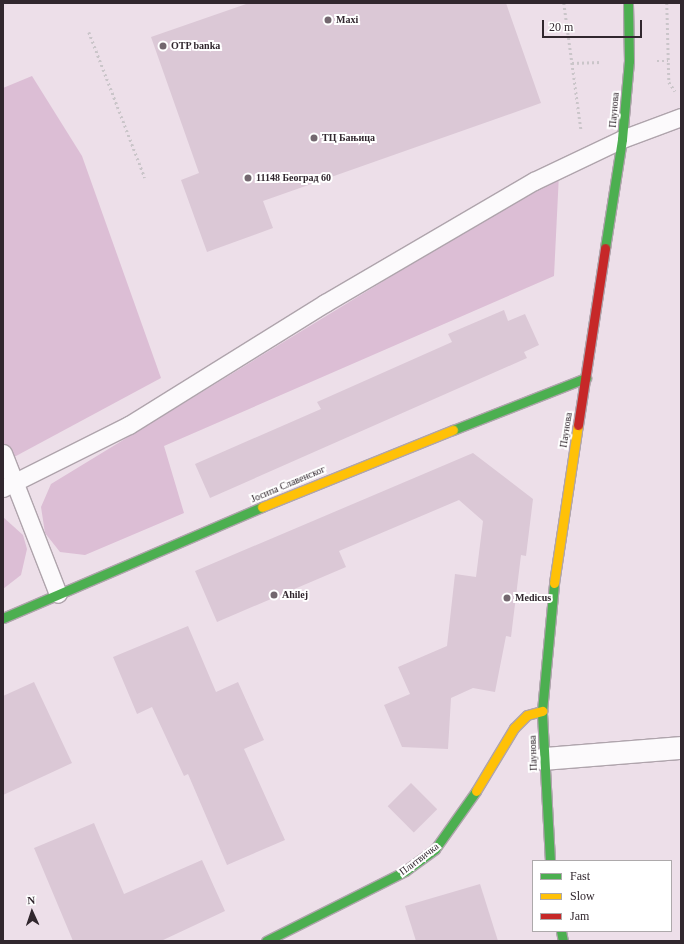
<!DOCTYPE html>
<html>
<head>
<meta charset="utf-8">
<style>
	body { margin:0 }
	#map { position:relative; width:684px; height:944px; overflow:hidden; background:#eddfe9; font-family:"Times New Roman",serif }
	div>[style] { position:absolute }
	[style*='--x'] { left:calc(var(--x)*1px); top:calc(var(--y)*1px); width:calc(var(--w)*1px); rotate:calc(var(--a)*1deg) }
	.green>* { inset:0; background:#dcbed5 }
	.building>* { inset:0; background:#dbc8d6; transform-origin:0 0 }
	.path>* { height:2.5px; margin-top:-1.25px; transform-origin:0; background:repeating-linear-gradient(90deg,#cac5c9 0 2px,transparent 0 5px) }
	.roads { filter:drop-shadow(1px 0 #afa4ac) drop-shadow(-1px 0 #afa4ac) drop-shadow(0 1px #afa4ac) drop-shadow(0 -1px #afa4ac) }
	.lane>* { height:17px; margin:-8.5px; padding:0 8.5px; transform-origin:8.5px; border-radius:8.5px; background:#fcfafc }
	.street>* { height:22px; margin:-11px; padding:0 11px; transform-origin:11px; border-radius:11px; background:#fcfafc }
	.fast>* { height:9px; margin:-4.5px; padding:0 4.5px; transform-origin:4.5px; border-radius:4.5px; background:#4caf50 }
	.slow>* { height:9px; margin:-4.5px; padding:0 4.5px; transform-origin:4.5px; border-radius:4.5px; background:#ffc107 }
	.jam>* { height:9px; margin:-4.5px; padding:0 4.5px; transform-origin:4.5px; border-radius:4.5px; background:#c62828 }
	.dots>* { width:11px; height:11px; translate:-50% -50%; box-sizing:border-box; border:2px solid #fff; border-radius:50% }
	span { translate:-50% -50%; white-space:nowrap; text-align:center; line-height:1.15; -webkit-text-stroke:4px #fff; paint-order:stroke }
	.poi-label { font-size:10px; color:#31272e; font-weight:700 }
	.left { translate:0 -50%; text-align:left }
	.street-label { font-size:10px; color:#31272e }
	.frame { position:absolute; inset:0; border:4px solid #31272e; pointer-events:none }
	.legend { position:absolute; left:532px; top:860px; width:140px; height:72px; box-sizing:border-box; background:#fff; border:1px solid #ada9ab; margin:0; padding:5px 7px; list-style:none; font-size:12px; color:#31272e }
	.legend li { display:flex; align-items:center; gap:8px; height:20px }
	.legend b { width:20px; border:1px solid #ada9ab }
	.north { position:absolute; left:12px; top:892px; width:40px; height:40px; -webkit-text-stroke:3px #fff; paint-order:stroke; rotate:357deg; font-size:11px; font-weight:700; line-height:16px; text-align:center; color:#31272e }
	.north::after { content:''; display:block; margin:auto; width:14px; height:18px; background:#31272e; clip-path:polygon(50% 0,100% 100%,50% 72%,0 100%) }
	.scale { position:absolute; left:542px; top:20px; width:100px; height:18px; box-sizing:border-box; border:2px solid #31272e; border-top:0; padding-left:5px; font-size:12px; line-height:14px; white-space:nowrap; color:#31272e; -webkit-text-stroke:3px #fff; paint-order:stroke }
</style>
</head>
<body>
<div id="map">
	<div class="green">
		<i style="clip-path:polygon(32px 76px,82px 156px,161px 378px,3px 463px,3px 88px)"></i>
		<i style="clip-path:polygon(559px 174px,554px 276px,164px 446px,184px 513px,85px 555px,60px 552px,45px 533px,41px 507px,51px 484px)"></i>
		<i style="clip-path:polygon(3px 517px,23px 535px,27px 549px,21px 575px,3px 589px)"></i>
	</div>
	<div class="building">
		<i style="clip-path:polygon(249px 3px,506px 3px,541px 103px,263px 201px,273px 228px,207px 252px,181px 180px,199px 173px,151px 37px)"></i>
		<i style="clip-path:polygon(504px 310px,508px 321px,525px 314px,539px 345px,524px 352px,527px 358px,210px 498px,195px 464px,321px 409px,317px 402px,452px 342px,448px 334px)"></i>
		<i style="clip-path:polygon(473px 453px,533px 499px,526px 556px,521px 555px,511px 637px,506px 636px,495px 692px,473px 688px,451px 698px,448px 749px,402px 747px,384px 705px,410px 694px,398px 667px,447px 646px,455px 574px,476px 577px,483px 521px,459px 500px,339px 551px,346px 567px,217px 622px,195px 571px)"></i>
		<i style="clip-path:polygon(188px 626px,216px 692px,238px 682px,264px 740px,244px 749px,285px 840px,227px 865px,188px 774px,184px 776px,152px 707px,137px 714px,113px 657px)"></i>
		<i style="clip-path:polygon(34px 682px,72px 763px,3px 795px,3px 696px)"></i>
		<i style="left:411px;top:783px;width:37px;height:33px;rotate:45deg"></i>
		<i style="clip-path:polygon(94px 823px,124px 894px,202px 860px,225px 911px,161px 941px,73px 941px,34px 848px)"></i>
		<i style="clip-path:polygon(480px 884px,498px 941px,416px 941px,405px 906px)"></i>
	</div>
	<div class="path">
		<i style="--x:564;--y:3;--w:127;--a:82.3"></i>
		<i style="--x:667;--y:3;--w:79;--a:88.5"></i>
		<i style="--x:669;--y:82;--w:11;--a:56"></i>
		<i style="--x:89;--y:32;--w:156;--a:69"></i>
		<i style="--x:657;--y:61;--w:11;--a:0"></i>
		<i style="--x:572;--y:63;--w:29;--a:-2"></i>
	</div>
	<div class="roads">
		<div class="lane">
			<i style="--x:3;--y:453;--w:151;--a:68.7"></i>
			<i style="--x:3;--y:488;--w:141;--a:-26.6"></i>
			<i style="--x:129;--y:425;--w:231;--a:-31.9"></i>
			<i style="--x:325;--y:303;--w:242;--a:-30.3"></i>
			<i style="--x:534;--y:181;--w:98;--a:-25.5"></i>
			<i style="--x:622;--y:139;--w:63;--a:-20.4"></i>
		</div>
		<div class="street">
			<i style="--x:544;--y:759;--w:137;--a:-4.6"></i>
		</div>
		<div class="fast">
			<i style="--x:605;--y:248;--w:110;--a:-81.1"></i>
			<i style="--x:622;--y:139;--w:78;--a:-84.9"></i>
			<i style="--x:629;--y:61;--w:58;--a:-91"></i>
			<i style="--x:453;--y:430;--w:143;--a:-21.4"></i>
			<i style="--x:3;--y:618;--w:282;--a:-23.2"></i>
			<i style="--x:550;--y:861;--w:150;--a:-93.1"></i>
			<i style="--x:542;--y:711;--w:129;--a:-84.6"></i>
			<i style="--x:561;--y:931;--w:10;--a:79"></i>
			<i style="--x:266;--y:941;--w:156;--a:-26.7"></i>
			<i style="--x:405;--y:871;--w:37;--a:-36"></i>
			<i style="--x:435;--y:849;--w:71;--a:-54.7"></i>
		</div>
		<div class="slow">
			<i style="--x:262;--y:507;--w:206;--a:-22"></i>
			<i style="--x:554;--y:583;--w:160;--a:-81.4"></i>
			<i style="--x:476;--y:791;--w:74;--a:-58.9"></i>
			<i style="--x:514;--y:728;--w:18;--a:-45"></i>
			<i style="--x:527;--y:715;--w:16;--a:-15"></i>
		</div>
		<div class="jam">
			<i style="--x:578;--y:425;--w:179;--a:-81.3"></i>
		</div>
	</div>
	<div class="dots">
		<i style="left:328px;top:20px;background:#73676f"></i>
		<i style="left:163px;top:46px;background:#73676f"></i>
		<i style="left:314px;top:138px;background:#73676f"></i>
		<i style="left:248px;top:178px;background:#73676f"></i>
		<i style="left:274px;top:595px;background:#73676f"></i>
		<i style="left:507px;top:598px;background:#73676f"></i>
	</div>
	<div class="poi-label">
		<span class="left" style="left:336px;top:20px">Maxi</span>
		<span class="left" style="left:171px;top:46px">OTP banka</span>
		<span class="left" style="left:322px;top:138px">ТЦ Бањица</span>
		<span class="left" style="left:256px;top:178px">11148 Београд 60</span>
		<span class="left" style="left:282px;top:595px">Ahilej</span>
		<span class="left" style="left:515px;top:598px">Medicus</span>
	</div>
	<div class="street-label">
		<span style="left:614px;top:110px;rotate:-85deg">Паунова</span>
		<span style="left:566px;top:430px;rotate:-81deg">Паунова</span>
		<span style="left:288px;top:484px;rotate:-23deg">Јосипа Славенског</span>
		<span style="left:533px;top:753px;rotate:-92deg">Паунова</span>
		<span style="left:419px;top:859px;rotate:-37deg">Плитвичка</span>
	</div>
	<div class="frame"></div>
	<ul class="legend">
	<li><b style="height:5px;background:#4caf50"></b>Fast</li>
	<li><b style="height:5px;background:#ffc107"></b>Slow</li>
	<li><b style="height:5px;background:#c62828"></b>Jam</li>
	</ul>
	<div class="north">N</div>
	<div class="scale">20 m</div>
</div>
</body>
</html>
